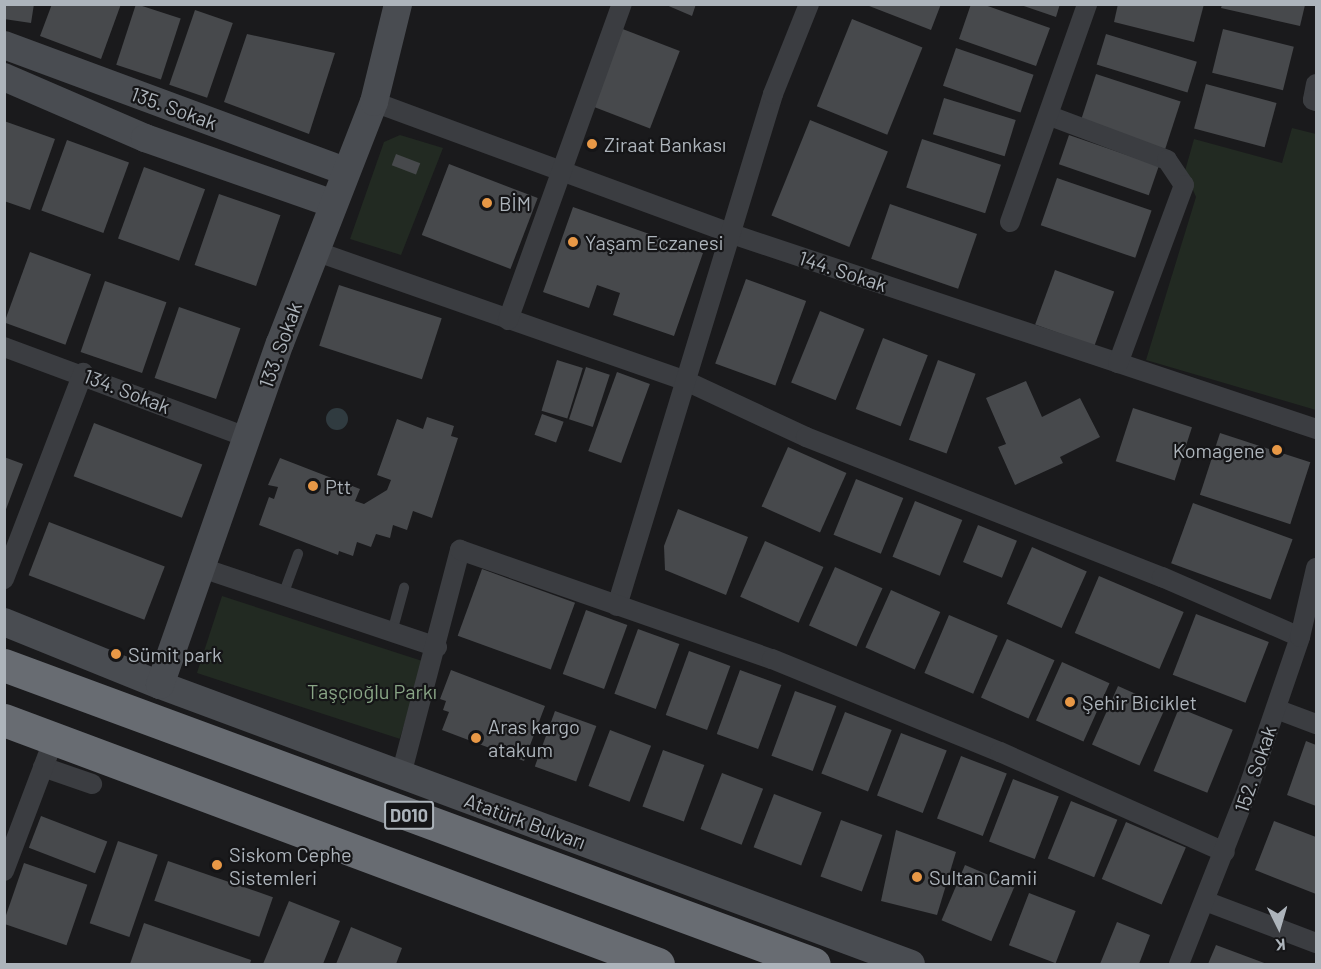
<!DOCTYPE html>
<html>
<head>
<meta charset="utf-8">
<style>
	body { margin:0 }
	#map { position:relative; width:1321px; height:969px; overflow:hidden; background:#1a1a1c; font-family:Barlow,sans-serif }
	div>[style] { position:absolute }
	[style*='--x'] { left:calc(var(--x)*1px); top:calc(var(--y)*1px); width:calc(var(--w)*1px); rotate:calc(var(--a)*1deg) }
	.green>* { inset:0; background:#222a22; transform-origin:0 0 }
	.water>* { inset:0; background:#303b40 }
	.round { border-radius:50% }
	.building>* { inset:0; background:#47494c; transform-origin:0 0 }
	.lane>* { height:10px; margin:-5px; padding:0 5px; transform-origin:5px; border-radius:5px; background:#3b3d41 }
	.street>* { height:20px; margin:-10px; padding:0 10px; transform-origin:10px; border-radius:10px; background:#3b3d41 }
	.secondary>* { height:28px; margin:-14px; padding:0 14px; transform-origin:14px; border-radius:14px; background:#494c51 }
	.highway>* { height:33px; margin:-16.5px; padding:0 16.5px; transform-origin:16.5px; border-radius:16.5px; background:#686c72 }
	.dots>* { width:16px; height:16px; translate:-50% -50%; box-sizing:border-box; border:3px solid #151517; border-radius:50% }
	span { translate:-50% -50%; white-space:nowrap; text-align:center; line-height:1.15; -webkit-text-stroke:4.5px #151517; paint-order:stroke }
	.shield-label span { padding:2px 4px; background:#151517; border:2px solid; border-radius:4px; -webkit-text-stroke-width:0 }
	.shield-label { font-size:18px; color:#adb4bb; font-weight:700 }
	.street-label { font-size:20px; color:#adb4bb }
	.poi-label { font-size:20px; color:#adb4bb }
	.left { translate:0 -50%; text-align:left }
	.right { translate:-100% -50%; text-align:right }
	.park-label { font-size:20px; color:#89a586 }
	.frame { position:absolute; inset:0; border:6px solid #adb4bb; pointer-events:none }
	.north { position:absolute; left:1249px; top:897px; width:60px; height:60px; -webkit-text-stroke:4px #151517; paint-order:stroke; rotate:175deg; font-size:16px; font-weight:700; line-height:24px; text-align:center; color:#adb4bb }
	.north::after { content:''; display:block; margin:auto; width:21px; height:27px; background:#adb4bb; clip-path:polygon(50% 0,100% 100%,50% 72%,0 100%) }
</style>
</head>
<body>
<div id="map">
	<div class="green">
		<i style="clip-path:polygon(1292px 128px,1316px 134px,1316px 410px,1146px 360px,1196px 197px,1185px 171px,1194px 139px,1282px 163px)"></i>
		<i style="clip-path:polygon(400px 135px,443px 148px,401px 255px,350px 239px,384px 142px)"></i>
		<i style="left:222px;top:596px;width:213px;height:81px;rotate:18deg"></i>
	</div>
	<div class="water">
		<i class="round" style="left:326px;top:408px;width:22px;height:22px"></i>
	</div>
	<div class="building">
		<i style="clip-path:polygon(4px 4px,34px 4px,31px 23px,4px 19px)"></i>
		<i style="clip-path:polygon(52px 4px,121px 4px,101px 59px,40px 36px)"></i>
		<i style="left:136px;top:4px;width:47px;height:64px;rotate:18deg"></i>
		<i style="clip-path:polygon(664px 4px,696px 4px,692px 16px)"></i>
		<i style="clip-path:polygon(864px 4px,941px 4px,931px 30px)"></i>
		<i style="clip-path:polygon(971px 4px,982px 4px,1050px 28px,1036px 66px,959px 39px)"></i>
		<i style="clip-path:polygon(1018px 4px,1060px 4px,1056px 17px)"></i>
		<i style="clip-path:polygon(1118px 4px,1204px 4px,1194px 42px,1114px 22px)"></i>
		<i style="clip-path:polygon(1222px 5px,1305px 5px,1300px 26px,1221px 8px)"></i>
		<i style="left:195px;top:10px;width:40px;height:79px;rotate:19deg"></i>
		<i style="left:852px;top:19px;width:76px;height:94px;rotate:22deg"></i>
		<i style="left:620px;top:28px;width:64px;height:83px;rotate:21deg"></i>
		<i style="left:1223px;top:29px;width:73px;height:45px;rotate:14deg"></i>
		<i style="clip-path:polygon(247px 34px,335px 53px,309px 134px,224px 102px)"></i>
		<i style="left:1106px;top:34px;width:95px;height:32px;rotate:17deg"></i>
		<i style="left:956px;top:48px;width:82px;height:40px;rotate:19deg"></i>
		<i style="left:1096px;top:74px;width:89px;height:50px;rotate:18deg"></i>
		<i style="left:1206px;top:84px;width:73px;height:46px;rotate:15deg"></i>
		<i style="left:944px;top:98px;width:75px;height:38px;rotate:17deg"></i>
		<i style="left:810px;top:120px;width:84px;height:103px;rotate:22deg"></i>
		<i style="clip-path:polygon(4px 121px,55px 139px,30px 210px,4px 201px)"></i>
		<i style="left:1069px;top:135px;width:95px;height:31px;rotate:19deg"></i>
		<i style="left:922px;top:139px;width:83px;height:51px;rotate:18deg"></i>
		<i style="left:67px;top:140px;width:66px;height:75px;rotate:20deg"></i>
		<i style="left:396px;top:154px;width:26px;height:12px;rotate:21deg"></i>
		<i style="left:449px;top:164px;width:95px;height:76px;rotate:21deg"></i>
		<i style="left:144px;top:167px;width:65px;height:76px;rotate:20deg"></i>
		<i style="left:1057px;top:178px;width:100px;height:50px;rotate:19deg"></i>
		<i style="left:219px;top:194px;width:65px;height:75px;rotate:19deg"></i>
		<i style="left:890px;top:204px;width:92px;height:58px;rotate:19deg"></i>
		<i style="clip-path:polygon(573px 207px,703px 253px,674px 336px,613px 315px,620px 293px,597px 285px,589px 308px,543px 292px)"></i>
		<i style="left:30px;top:252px;width:65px;height:75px;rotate:20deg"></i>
		<i style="left:1055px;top:270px;width:63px;height:58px;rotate:20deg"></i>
		<i style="left:746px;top:279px;width:64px;height:90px;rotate:20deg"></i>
		<i style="left:105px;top:281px;width:65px;height:75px;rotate:19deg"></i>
		<i style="left:339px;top:285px;width:108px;height:64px;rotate:18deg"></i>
		<i style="left:179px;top:307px;width:65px;height:75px;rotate:19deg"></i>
		<i style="left:820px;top:311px;width:48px;height:77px;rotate:22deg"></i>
		<i style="left:883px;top:338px;width:48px;height:76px;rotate:21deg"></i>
		<i style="left:557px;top:360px;width:27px;height:53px;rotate:17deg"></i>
		<i style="left:938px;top:360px;width:40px;height:85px;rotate:20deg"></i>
		<i style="left:586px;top:367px;width:25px;height:55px;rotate:18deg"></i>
		<i style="left:617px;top:372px;width:35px;height:84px;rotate:20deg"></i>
		<i style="clip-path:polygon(1026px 381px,1042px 417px,1080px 398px,1100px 437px,1060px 457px,1063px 463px,1015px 485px,998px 447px,1006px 444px,986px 398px)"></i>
		<i style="left:1133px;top:408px;width:62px;height:56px;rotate:18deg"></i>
		<i style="left:542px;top:414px;width:23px;height:22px;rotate:20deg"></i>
		<i style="clip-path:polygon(427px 417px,454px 426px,451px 436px,458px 438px,432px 518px,413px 511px,407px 530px,393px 525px,390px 538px,376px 534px,371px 547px,357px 542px,353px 556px,339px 551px,338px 555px,259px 525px,269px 497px,274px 499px,278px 487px,268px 485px,280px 458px,360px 489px,355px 501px,364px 504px,387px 490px,391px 480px,377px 475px,397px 419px,423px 429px)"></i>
		<i style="left:94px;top:423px;width:116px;height:57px;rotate:21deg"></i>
		<i style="left:1220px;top:433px;width:95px;height:65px;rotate:18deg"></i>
		<i style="left:788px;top:447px;width:64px;height:65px;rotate:24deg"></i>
		<i style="clip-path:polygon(4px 457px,23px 464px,5px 512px,4px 512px)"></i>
		<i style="left:856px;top:479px;width:51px;height:60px;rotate:22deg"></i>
		<i style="left:915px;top:501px;width:51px;height:60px;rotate:22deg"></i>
		<i style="left:1193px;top:503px;width:106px;height:64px;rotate:20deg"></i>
		<i style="clip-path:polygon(678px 509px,748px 537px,726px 595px,665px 570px,664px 546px)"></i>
		<i style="left:49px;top:522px;width:124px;height:57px;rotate:21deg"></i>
		<i style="left:978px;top:525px;width:42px;height:40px;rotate:22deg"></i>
		<i style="left:765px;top:541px;width:64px;height:61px;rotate:24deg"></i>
		<i style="left:1032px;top:547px;width:60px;height:62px;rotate:24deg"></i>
		<i style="left:835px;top:567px;width:52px;height:64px;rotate:24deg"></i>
		<i style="left:482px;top:569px;width:99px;height:71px;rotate:20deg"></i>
		<i style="left:1099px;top:576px;width:92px;height:62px;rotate:23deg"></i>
		<i style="left:891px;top:590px;width:54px;height:63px;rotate:24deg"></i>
		<i style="left:586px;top:610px;width:44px;height:68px;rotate:20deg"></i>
		<i style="left:1196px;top:614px;width:78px;height:65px;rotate:21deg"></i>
		<i style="left:949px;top:615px;width:53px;height:63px;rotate:23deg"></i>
		<i style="left:638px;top:629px;width:44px;height:69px;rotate:20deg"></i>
		<i style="left:1007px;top:639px;width:52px;height:64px;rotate:24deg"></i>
		<i style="left:689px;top:651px;width:44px;height:68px;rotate:20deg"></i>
		<i style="left:1062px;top:662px;width:52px;height:64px;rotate:24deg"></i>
		<i style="clip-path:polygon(451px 670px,545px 706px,524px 761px,442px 730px,449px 712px,443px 710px,446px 701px,440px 699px)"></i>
		<i style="left:740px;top:670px;width:44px;height:68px;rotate:20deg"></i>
		<i style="left:1118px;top:686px;width:52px;height:64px;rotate:24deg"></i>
		<i style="left:795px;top:691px;width:44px;height:69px;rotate:20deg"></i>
		<i style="left:1179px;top:708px;width:58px;height:68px;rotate:22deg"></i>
		<i style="left:555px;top:711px;width:44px;height:59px;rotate:20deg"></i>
		<i style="left:845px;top:712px;width:50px;height:66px;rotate:21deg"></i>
		<i style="left:610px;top:730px;width:44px;height:60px;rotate:21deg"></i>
		<i style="left:901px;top:733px;width:49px;height:67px;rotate:21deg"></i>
		<i style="clip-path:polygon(1306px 741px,1316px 745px,1316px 806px,1287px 795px)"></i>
		<i style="left:663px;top:750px;width:44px;height:60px;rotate:20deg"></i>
		<i style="left:961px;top:756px;width:49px;height:67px;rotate:21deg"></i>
		<i style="left:722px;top:773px;width:44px;height:60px;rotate:21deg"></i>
		<i style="left:1013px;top:779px;width:49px;height:67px;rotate:21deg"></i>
		<i style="left:774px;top:794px;width:51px;height:57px;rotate:21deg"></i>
		<i style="left:1071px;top:801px;width:50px;height:62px;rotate:22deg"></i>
		<i style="left:41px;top:816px;width:71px;height:34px;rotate:21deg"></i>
		<i style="left:841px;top:820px;width:44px;height:60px;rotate:20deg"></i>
		<i style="clip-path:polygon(1274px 821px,1316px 837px,1316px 894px,1255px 870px)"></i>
		<i style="left:1126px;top:822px;width:65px;height:62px;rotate:23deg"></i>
		<i style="clip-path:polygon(896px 830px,956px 852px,937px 915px,881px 901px)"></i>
		<i style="left:118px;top:841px;width:42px;height:87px;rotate:19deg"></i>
		<i style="left:168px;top:861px;width:111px;height:42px;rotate:19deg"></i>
		<i style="left:24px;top:863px;width:67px;height:64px;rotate:19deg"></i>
		<i style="left:965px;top:865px;width:54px;height:60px;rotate:23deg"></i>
		<i style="left:1029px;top:893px;width:50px;height:56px;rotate:21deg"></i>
		<i style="clip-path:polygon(289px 901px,340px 921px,323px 964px,263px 964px)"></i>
		<i style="clip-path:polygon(1117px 922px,1150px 935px,1139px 964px,1100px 964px)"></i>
		<i style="clip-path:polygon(144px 923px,251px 960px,250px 964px,130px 964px)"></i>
		<i style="clip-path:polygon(351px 927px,402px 948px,396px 964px,336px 964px)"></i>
		<i style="clip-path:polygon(1216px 945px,1267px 964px,1208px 964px)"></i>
	</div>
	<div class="lane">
		<i style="--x:283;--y:595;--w:44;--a:-69.9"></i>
		<i style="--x:392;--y:632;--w:46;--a:-74.7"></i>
	</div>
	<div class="street">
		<i style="--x:1316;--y:84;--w:16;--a:101"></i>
		<i style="--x:1313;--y:100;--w:3;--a:18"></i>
		<i style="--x:374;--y:102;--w:382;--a:20.2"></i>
		<i style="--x:732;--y:234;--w:616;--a:18.46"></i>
		<i style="--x:1050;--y:116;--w:125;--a:20.6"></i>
		<i style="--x:1167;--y:160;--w:30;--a:56"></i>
		<i style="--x:1184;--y:185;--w:190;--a:110.3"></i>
		<i style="--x:1010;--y:222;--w:231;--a:-70.5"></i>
		<i style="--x:315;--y:251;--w:393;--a:19.3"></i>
		<i style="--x:686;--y:381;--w:132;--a:25"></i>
		<i style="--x:806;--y:437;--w:383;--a:21.5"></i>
		<i style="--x:1162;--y:577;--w:150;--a:23.5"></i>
		<i style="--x:508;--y:320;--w:336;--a:-70.2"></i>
		<i style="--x:4;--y:347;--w:261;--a:20.4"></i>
		<i style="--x:202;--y:568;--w:248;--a:18.6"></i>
		<i style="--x:4;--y:579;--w:221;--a:-69"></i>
		<i style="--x:617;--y:606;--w:535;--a:-73.05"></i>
		<i style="--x:773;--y:94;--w:97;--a:-68.2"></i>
		<i style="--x:1276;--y:709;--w:43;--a:20.6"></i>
		<i style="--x:43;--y:767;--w:52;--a:19.1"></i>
		<i style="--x:401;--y:775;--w:233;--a:-75.3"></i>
		<i style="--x:460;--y:550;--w:330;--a:19.3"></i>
		<i style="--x:772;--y:659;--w:246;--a:22.2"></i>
		<i style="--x:1000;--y:752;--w:246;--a:24"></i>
		<i style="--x:4;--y:871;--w:141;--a:-69.3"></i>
		<i style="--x:1205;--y:901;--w:119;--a:20.7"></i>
		<i style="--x:1179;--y:964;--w:188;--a:-68.5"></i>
		<i style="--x:1248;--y:789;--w:161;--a:-71.1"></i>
		<i style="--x:1300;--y:637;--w:71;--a:-76.9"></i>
	</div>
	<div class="secondary">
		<i style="--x:4;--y:45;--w:363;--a:20.3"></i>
		<i style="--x:4;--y:77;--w:154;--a:23.4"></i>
		<i style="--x:145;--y:138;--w:199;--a:19.3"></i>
		<i style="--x:4;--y:622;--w:168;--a:22"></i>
		<i style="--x:160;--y:685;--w:801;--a:20.38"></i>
		<i style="--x:160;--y:685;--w:362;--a:-70.7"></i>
		<i style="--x:280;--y:343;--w:259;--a:-68.7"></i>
		<i style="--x:374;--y:102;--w:101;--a:-76.2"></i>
	</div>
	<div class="highway">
		<i style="--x:4;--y:665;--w:863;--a:20.26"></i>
		<i style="--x:4;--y:720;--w:698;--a:20.46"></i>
	</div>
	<div class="dots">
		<i style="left:592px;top:144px;background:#e89846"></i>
		<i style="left:487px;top:203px;background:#e89846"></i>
		<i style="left:573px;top:242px;background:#e89846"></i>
		<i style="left:1277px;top:450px;background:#e89846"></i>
		<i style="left:313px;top:486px;background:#e89846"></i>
		<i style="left:116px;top:654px;background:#e89846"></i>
		<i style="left:1070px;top:702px;background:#e89846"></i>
		<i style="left:476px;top:738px;background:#e89846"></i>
		<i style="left:217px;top:865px;background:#e89846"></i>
		<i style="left:917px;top:877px;background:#e89846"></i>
	</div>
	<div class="shield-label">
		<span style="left:409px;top:815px">D010</span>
	</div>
	<div class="street-label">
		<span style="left:174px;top:108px;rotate:20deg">135. Sokak</span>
		<span style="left:843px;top:271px;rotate:18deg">144. Sokak</span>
		<span style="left:280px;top:345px;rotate:-70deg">133. Sokak</span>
		<span style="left:127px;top:391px;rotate:21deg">134. Sokak</span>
		<span style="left:1255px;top:769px;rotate:-71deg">152. Sokak</span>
		<span style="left:525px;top:821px;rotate:20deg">Atatürk Bulvarı</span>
	</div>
	<div class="poi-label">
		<span class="left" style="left:604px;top:144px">Ziraat Bankası</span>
		<span class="left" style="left:499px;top:203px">BİM</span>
		<span class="left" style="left:585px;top:242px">Yaşam Eczanesi</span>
		<span class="right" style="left:1265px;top:450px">Komagene</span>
		<span class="left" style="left:325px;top:486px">Ptt</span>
		<span class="left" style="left:128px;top:654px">Sümit park</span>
		<span class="left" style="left:1082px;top:702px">Şehir Biciklet</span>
		<span class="left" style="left:488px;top:738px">Aras kargo<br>atakum</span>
		<span class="left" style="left:229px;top:866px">Siskom Cephe<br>Sistemleri</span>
		<span class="left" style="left:929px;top:877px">Sultan Camii</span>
	</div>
	<div class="park-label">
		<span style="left:372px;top:691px">Taşçıoğlu Parkı</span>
	</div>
	<div class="frame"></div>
	<div class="north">K</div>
</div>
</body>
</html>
